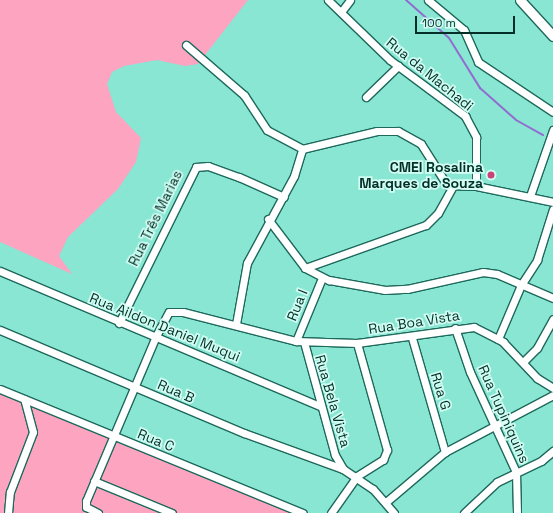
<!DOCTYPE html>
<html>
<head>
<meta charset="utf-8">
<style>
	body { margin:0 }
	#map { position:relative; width:553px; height:513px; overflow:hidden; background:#88e6d3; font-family:"Space Grotesk",sans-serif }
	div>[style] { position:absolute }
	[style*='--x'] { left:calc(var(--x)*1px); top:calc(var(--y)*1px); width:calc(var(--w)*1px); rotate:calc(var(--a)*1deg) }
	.green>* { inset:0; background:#fca4c0 }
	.stream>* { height:2px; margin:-1px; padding:0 1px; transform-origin:1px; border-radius:1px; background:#926dd0 }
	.roads { filter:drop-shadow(1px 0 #1e695c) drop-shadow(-1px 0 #1e695c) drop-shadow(0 1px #1e695c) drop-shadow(0 -1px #1e695c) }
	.minor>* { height:7px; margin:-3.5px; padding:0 3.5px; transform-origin:3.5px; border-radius:3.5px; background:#fff }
	.tertiary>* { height:9px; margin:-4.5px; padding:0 4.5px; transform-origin:4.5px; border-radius:4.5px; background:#fff }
	.dots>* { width:11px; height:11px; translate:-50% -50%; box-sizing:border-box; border:2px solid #d1fdf3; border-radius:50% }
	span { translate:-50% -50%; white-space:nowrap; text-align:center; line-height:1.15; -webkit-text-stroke:3.5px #d1fdf3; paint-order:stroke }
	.street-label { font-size:14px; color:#042f28 }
	.poi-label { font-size:14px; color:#042f28; font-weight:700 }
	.right { translate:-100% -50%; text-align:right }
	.scale { position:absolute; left:415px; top:16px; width:100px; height:18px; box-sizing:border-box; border:2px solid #042f28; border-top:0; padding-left:5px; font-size:12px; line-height:14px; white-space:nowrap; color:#042f28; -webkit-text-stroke:3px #d1fdf3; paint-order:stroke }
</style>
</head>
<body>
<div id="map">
	<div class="green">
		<i style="clip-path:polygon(0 0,248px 0,198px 64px,185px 66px,157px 60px,124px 66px,112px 72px,107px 84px,116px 112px,141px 138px,136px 162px,118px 189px,68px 237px,59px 256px,72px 274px,0 242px)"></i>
		<i style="clip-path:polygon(0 392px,87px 427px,87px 430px,297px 513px,0 513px)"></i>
	</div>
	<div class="stream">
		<i style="--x:406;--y:0;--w:57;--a:41.5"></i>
		<i style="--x:449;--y:38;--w:59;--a:58.2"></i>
		<i style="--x:480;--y:88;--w:48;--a:41.6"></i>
		<i style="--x:516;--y:120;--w:31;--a:29"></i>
	</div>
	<div class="roads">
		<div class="minor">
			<i style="--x:328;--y:0;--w:86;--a:44.1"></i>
			<i style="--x:390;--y:60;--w:94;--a:36.7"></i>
			<i style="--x:465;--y:116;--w:24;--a:62"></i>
			<i style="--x:476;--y:137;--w:49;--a:90"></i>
			<i style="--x:428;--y:0;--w:47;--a:39.8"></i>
			<i style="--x:464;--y:30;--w:35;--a:66"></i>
			<i style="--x:478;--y:62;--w:90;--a:33.7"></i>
			<i style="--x:341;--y:12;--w:15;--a:-53"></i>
			<i style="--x:186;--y:45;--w:77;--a:40.8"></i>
			<i style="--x:244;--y:95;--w:42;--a:56.7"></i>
			<i style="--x:267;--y:130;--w:40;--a:28"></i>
			<i style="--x:302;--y:149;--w:77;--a:-13.5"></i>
			<i style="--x:377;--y:131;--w:21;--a:0"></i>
			<i style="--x:398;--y:131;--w:26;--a:29"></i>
			<i style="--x:421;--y:144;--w:49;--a:57.6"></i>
			<i style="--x:447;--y:185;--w:29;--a:2"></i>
			<i style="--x:476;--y:186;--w:79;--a:11.7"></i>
			<i style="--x:366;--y:97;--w:45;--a:-44.1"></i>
			<i style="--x:530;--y:196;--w:70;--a:-70.8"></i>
			<i style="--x:268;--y:219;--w:61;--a:52.9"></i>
			<i style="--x:305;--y:268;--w:27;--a:27"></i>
			<i style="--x:329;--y:280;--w:57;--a:10.1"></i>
			<i style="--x:385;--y:290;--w:22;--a:-3"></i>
			<i style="--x:407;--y:289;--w:78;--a:-12.6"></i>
			<i style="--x:483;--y:272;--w:14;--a:8"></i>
			<i style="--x:497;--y:274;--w:61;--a:23.2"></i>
			<i style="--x:305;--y:268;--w:128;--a:-19.6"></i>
			<i style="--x:426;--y:225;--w:17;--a:-45"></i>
			<i style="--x:438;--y:213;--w:31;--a:-61"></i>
			<i style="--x:0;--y:271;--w:347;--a:22.9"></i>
			<i style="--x:119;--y:323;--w:174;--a:-63.7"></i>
			<i style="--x:196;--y:167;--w:12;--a:-5"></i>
			<i style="--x:208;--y:166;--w:33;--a:20"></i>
			<i style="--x:239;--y:177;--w:49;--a:24"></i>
			<i style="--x:236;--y:324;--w:62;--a:-79.8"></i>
			<i style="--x:247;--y:263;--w:99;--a:-61.6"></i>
			<i style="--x:294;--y:176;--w:28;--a:-73"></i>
			<i style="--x:455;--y:328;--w:46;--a:71.2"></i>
			<i style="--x:470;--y:372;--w:110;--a:65.3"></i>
			<i style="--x:516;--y:472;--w:41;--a:88.6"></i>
			<i style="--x:0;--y:330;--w:265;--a:22.9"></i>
			<i style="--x:244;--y:433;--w:105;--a:20"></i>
			<i style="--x:412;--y:338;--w:119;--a:73.9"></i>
			<i style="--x:498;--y:339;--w:59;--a:-66.9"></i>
			<i style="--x:521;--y:285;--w:30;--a:-57"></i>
			<i style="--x:537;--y:260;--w:53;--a:-72.6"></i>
			<i style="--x:296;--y:341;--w:68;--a:-67.6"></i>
			<i style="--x:304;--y:342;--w:117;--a:74.7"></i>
			<i style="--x:335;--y:455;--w:16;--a:60"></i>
			<i style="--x:343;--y:469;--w:36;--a:34"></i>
			<i style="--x:373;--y:489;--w:32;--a:49"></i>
			<i style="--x:523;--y:362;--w:20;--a:-45"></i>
			<i style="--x:537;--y:348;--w:33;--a:-61"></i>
			<i style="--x:0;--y:389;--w:327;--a:22.3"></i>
			<i style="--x:94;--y:481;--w:84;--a:22.3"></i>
			<i style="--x:386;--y:502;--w:77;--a:-40.3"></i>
			<i style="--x:445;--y:452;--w:122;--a:-27.8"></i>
			<i style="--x:8;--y:513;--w:21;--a:-85"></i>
			<i style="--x:10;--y:492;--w:64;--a:-69"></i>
			<i style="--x:33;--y:432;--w:34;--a:-105"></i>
			<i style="--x:98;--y:513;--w:13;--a:-153"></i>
			<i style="--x:86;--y:507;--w:6;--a:-90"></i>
			<i style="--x:86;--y:501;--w:179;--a:-67"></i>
			<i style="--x:156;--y:336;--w:27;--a:-62"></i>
			<i style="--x:169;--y:312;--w:14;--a:0"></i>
			<i style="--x:183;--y:312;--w:117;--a:14.4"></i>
			<i style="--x:296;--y:341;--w:61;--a:1.9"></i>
			<i style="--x:357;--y:343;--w:118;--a:-7.8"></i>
			<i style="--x:474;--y:327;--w:33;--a:27"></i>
			<i style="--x:503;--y:342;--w:50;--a:46.6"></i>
			<i style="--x:537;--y:378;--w:19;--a:32"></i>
			<i style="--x:331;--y:513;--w:45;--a:-54.9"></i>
			<i style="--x:357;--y:476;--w:31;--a:-32"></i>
			<i style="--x:383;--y:460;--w:11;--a:-68"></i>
			<i style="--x:387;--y:450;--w:111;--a:-105.7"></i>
			<i style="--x:464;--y:513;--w:45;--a:-43.2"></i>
			<i style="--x:497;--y:482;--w:49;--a:-25.5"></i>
			<i style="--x:541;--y:461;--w:16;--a:-40"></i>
		</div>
		<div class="tertiary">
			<i style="--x:520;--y:0;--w:49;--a:47.5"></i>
		</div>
	</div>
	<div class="dots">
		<i style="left:491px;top:175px;background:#cb4179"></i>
	</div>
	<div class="street-label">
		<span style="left:430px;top:74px;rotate:39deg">Rua da Machadi</span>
		<span style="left:155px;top:218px;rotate:-64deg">Rua Três Marias</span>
		<span style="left:297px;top:305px;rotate:-68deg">Rua I</span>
		<span style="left:414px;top:322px;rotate:-9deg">Rua Boa Vista</span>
		<span style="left:165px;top:327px;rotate:22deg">Rua Aildon Daniel Muqui</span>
		<span style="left:176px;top:391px;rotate:23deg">Rua B</span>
		<span style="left:441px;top:391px;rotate:73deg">Rua G</span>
		<span style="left:333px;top:401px;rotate:74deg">Rua Bela Vista</span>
		<span style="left:504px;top:414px;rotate:66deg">Rua Tupiniquins</span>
		<span style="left:156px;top:440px;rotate:22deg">Rua C</span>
	</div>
	<div class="poi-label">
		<span class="right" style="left:483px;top:175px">CMEI Rosalina<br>Marques de Souza</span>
	</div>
	<div class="scale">100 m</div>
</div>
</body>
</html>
